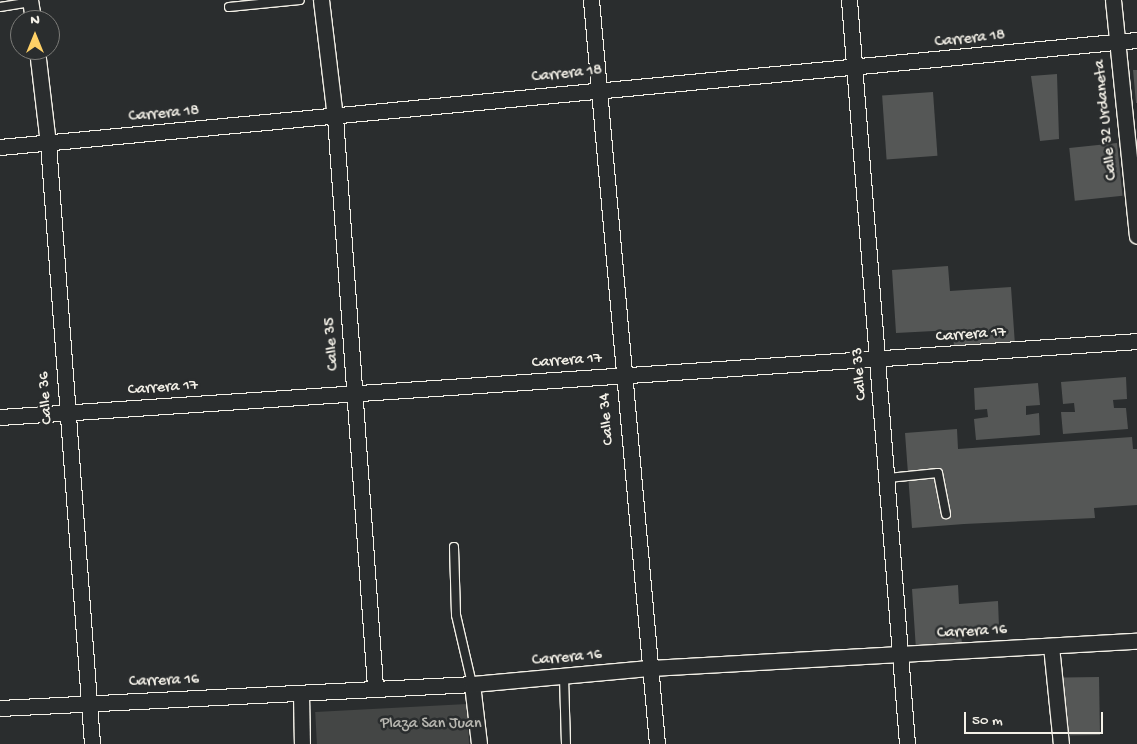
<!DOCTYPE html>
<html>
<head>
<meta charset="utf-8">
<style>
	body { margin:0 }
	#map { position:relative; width:1137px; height:744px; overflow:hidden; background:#2a2d2e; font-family:"Gochi Hand",sans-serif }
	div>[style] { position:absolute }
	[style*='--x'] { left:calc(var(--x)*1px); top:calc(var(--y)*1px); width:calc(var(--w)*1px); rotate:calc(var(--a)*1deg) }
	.green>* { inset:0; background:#444645; transform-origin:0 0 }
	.building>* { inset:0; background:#555756; transform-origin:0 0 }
	.roads { filter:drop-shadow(1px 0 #f4f1e8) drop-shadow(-1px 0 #f4f1e8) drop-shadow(0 1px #f4f1e8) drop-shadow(0 -1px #f4f1e8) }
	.service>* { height:8px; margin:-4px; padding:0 4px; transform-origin:4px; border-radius:4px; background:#2a2d2e }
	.minor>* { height:15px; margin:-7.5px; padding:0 7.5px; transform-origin:7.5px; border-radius:7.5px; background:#2a2d2e }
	span { translate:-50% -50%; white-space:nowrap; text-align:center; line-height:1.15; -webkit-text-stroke:5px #2a2d2e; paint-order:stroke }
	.street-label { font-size:16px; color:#f4f1e8 }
	.park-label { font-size:16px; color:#b6b5af }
	.north { position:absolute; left:10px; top:10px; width:50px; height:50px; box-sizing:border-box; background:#2a2d2e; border:1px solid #7b7b78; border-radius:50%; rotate:0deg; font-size:14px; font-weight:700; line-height:20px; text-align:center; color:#f4f1e8 }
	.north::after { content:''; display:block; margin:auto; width:18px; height:22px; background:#ffd166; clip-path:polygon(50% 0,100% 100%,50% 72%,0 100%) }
	.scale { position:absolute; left:964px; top:712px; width:139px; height:22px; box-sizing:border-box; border:2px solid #f4f1e8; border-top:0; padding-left:6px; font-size:15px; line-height:18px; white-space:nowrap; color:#f4f1e8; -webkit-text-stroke:4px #2a2d2e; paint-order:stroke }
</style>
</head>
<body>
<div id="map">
	<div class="green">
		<i style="left:467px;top:704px;width:40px;height:152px;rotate:87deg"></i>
	</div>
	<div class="building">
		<i style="clip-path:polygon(1133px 70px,1137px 70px,1137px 103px,1136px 103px)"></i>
		<i style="clip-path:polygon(1057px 74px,1059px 139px,1040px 141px,1031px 76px)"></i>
		<i style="left:933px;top:92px;width:64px;height:51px;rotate:86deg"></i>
		<i style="left:1117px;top:143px;width:53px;height:48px;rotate:84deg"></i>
		<i style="clip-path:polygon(948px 266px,950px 291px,1011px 287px,1015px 345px,954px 348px,953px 330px,896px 333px,892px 270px)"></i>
		<i style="clip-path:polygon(1126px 377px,1127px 399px,1113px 400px,1114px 408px,1126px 408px,1128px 429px,1063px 434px,1061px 412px,1075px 412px,1074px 403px,1063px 404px,1061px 382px)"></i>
		<i style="clip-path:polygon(1038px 383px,1040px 405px,1026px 406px,1026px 415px,1039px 413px,1040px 435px,976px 440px,974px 419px,988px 417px,987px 409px,975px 410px,974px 388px)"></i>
		<i style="clip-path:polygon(957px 429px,958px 449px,1132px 437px,1133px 449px,1137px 449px,1137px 505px,1094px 508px,1095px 518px,964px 524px,958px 451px,964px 524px,912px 528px,905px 433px)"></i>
		<i style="clip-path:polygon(958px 585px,959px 604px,998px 601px,999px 627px,961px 630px,962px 645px,916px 650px,912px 589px)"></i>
		<i style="left:1099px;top:677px;width:58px;height:35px;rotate:89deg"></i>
	</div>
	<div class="roads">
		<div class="service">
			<i style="--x:0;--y:7;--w:31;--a:-9"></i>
			<i style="--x:229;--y:7;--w:71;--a:-5.6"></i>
			<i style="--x:888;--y:478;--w:50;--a:-5.7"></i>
			<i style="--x:938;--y:473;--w:42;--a:79"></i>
			<i style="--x:454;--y:547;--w:68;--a:88.3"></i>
			<i style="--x:456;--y:615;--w:71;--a:76.9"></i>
			<i style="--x:564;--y:677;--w:67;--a:88.3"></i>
		</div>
		<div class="minor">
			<i style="--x:30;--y:0;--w:20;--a:81"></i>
			<i style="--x:321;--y:0;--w:118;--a:83.2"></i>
			<i style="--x:335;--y:117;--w:570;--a:85.98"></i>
			<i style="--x:591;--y:0;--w:747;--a:84.93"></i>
			<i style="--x:849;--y:0;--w:746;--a:85.54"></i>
			<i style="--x:1113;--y:0;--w:237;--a:84.2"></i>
			<i style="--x:37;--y:50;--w:94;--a:83.3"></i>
			<i style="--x:48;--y:143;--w:603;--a:85.81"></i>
			<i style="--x:0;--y:147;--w:1142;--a:-5.38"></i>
			<i style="--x:0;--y:417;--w:1140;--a:-3.82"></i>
			<i style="--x:1051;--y:646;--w:99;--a:84.2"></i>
			<i style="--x:472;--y:684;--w:60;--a:83.3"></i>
			<i style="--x:301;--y:694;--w:50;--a:88.9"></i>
			<i style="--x:0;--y:708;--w:473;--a:-2.9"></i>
			<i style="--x:472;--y:684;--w:178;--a:-5.2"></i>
			<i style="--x:649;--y:668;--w:489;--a:-3.2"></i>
		</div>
	</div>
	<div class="street-label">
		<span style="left:970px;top:40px;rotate:-6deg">Carrera 18</span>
		<span style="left:567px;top:75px;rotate:-6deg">Carrera 18</span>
		<span style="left:164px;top:115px;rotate:-5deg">Carrera 18</span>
		<span style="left:1107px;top:120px;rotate:-96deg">Calle 32 Urdaneta</span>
		<span style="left:971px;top:336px;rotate:-4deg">Carrera 17</span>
		<span style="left:333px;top:344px;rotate:-94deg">Calle 35</span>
		<span style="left:567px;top:362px;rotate:-4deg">Carrera 17</span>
		<span style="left:861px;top:374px;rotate:-95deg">Calle 33</span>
		<span style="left:163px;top:389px;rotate:-4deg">Carrera 17</span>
		<span style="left:47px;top:398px;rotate:-94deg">Calle 36</span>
		<span style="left:608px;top:419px;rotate:-95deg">Calle 34</span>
		<span style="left:972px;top:633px;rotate:-3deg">Carrera 16</span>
		<span style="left:567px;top:659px;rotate:-5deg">Carrera 16</span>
		<span style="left:164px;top:682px;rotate:-2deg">Carrera 16</span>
	</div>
	<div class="park-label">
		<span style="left:431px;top:725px">Plaza San Juan</span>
	</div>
	<div class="north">N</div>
	<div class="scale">50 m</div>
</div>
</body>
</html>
